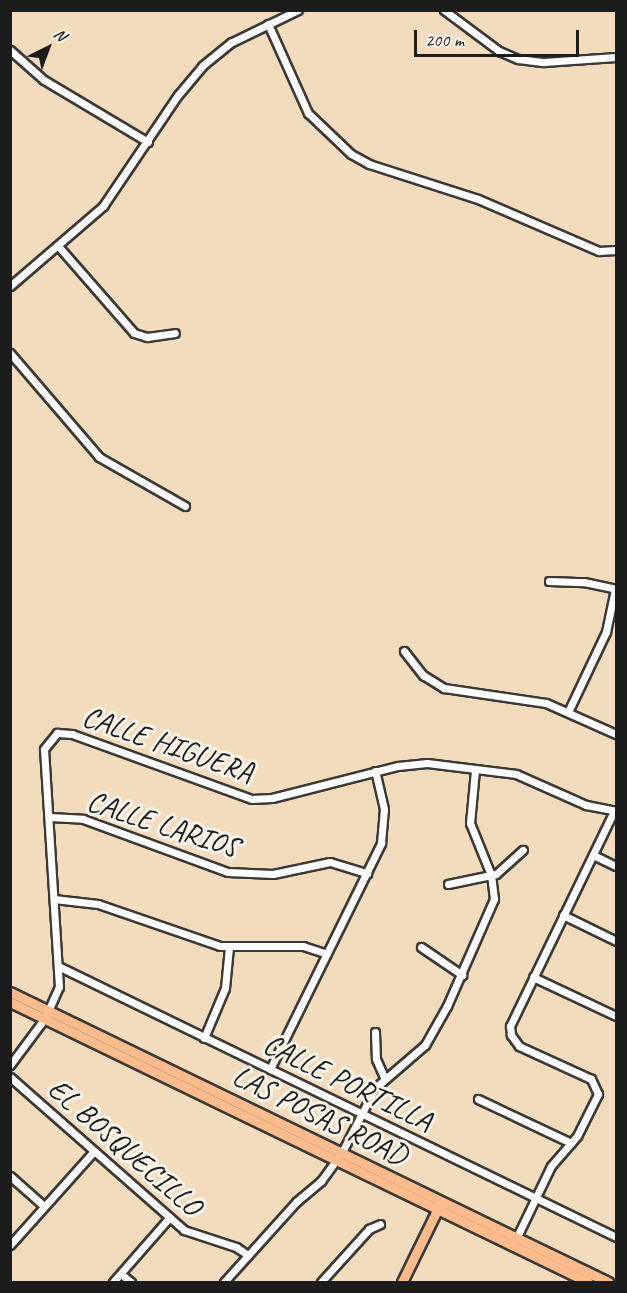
<!DOCTYPE html>
<html>
<head>
<meta charset="utf-8">
<style>
	body { margin:0 }
	#map { position:relative; width:627px; height:1293px; overflow:hidden; background:#f3dcbe; font-family:Caveat,sans-serif }
	div>[style] { position:absolute }
	[style*='--x'] { left:calc(var(--x)*1px); top:calc(var(--y)*1px); width:calc(var(--w)*1px); rotate:calc(var(--a)*1deg) }
	.roads { filter:drop-shadow(2px 0 #3c3934) drop-shadow(-2px 0 #3c3934) drop-shadow(0 2px #3c3934) drop-shadow(0 -2px #3c3934) }
	.minor>* { height:7px; margin:-3.5px; padding:0 3.5px; transform-origin:3.5px; border-radius:3.5px; background:#fff }
	.major>* { height:9px; margin:-4.5px; padding:0 4.5px; transform-origin:4.5px; border-radius:4.5px; background:#fbbb8d }
	span { translate:-50% -50%; white-space:nowrap; text-align:center; line-height:1.15; -webkit-text-stroke:6px #f7f3e8; paint-order:stroke }
	.street-label { font-size:30px; color:#1c1c1c }
	.frame { position:absolute; inset:0; border:12px solid #1c1c1c; pointer-events:none }
	.north { position:absolute; left:18px; top:18px; width:60px; height:60px; -webkit-text-stroke:4px #f7f3e8; paint-order:stroke; rotate:42deg; font-size:16px; font-weight:700; line-height:24px; text-align:center; color:#1c1c1c }
	.north::after { content:''; display:block; margin:auto; width:21px; height:27px; background:#1c1c1c; clip-path:polygon(50% 0,100% 100%,50% 72%,0 100%) }
	.scale { position:absolute; left:414px; top:30px; width:165px; height:27px; box-sizing:border-box; border:3px solid #1c1c1c; border-top:0; padding-left:8px; font-size:18px; line-height:21px; white-space:nowrap; color:#1c1c1c; -webkit-text-stroke:4px #f7f3e8; paint-order:stroke }
</style>
</head>
<body>
<div id="map">
	<div class="roads">
		<div class="minor">
			<i style="--x:444;--y:10;--w:69;--a:36.7"></i>
			<i style="--x:499;--y:51;--w:21;--a:23"></i>
			<i style="--x:518;--y:59;--w:26;--a:7"></i>
			<i style="--x:544;--y:62;--w:72;--a:-4"></i>
			<i style="--x:268;--y:24;--w:98;--a:65.8"></i>
			<i style="--x:308;--y:113;--w:59;--a:43.6"></i>
			<i style="--x:351;--y:154;--w:21;--a:29"></i>
			<i style="--x:369;--y:164;--w:114;--a:17.8"></i>
			<i style="--x:478;--y:199;--w:132;--a:23.3"></i>
			<i style="--x:599;--y:251;--w:17;--a:-3"></i>
			<i style="--x:10;--y:50;--w:45;--a:41.4"></i>
			<i style="--x:44;--y:80;--w:121;--a:30.8"></i>
			<i style="--x:59;--y:247;--w:114;--a:48.9"></i>
			<i style="--x:134;--y:333;--w:14;--a:17"></i>
			<i style="--x:147;--y:337;--w:28;--a:-8"></i>
			<i style="--x:10;--y:286;--w:123;--a:-40.7"></i>
			<i style="--x:103;--y:206;--w:134;--a:-56"></i>
			<i style="--x:178;--y:95;--w:38;--a:-50"></i>
			<i style="--x:202;--y:66;--w:38;--a:-39"></i>
			<i style="--x:232;--y:42;--w:73;--a:-25.9"></i>
			<i style="--x:10;--y:353;--w:137;--a:49.4"></i>
			<i style="--x:99;--y:457;--w:99;--a:29.7"></i>
			<i style="--x:549;--y:581;--w:35;--a:2"></i>
			<i style="--x:584;--y:582;--w:33;--a:12"></i>
			<i style="--x:404;--y:651;--w:31;--a:52"></i>
			<i style="--x:423;--y:675;--w:25;--a:32"></i>
			<i style="--x:444;--y:688;--w:103;--a:8.4"></i>
			<i style="--x:546;--y:703;--w:77;--a:23.9"></i>
			<i style="--x:568;--y:712;--w:89;--a:-64.6"></i>
			<i style="--x:606;--y:632;--w:44;--a:-78.2"></i>
			<i style="--x:49;--y:817;--w:34;--a:3"></i>
			<i style="--x:83;--y:819;--w:154;--a:20.1"></i>
			<i style="--x:228;--y:872;--w:45;--a:2.5"></i>
			<i style="--x:273;--y:874;--w:58;--a:-11.9"></i>
			<i style="--x:330;--y:862;--w:39;--a:17"></i>
			<i style="--x:593;--y:855;--w:25;--a:26"></i>
			<i style="--x:448;--y:884;--w:49;--a:-11.8"></i>
			<i style="--x:496;--y:874;--w:36;--a:-42"></i>
			<i style="--x:54;--y:899;--w:44;--a:6.5"></i>
			<i style="--x:98;--y:904;--w:129;--a:19"></i>
			<i style="--x:220;--y:946;--w:83;--a:0"></i>
			<i style="--x:303;--y:946;--w:25;--a:18"></i>
			<i style="--x:563;--y:915;--w:59;--a:26.1"></i>
			<i style="--x:421;--y:947;--w:50;--a:34.3"></i>
			<i style="--x:60;--y:967;--w:618;--a:25.9"></i>
			<i style="--x:533;--y:977;--w:92;--a:25.2"></i>
			<i style="--x:375;--y:1032;--w:27;--a:88"></i>
			<i style="--x:376;--y:1059;--w:20;--a:66"></i>
			<i style="--x:204;--y:1038;--w:54;--a:-67.2"></i>
			<i style="--x:225;--y:988;--w:41;--a:-84.4"></i>
			<i style="--x:10;--y:1065;--w:59;--a:-53.3"></i>
			<i style="--x:45;--y:1018;--w:34;--a:-66"></i>
			<i style="--x:59;--y:987;--w:238;--a:-93.6"></i>
			<i style="--x:44;--y:749;--w:21;--a:-51"></i>
			<i style="--x:57;--y:733;--w:15;--a:4"></i>
			<i style="--x:72;--y:734;--w:191;--a:19.9"></i>
			<i style="--x:252;--y:799;--w:20;--a:-3"></i>
			<i style="--x:272;--y:798;--w:130;--a:-14.3"></i>
			<i style="--x:398;--y:766;--w:29;--a:-6"></i>
			<i style="--x:427;--y:763;--w:90;--a:7"></i>
			<i style="--x:516;--y:774;--w:77;--a:23.9"></i>
			<i style="--x:586;--y:805;--w:31;--a:11"></i>
			<i style="--x:270;--y:1069;--w:252;--a:-63.8"></i>
			<i style="--x:381;--y:843;--w:34;--a:-85"></i>
			<i style="--x:384;--y:809;--w:39;--a:-103"></i>
			<i style="--x:10;--y:1077;--w:232;--a:41.3"></i>
			<i style="--x:184;--y:1230;--w:55;--a:18.1"></i>
			<i style="--x:236;--y:1247;--w:14;--a:34"></i>
			<i style="--x:478;--y:1099;--w:103;--a:25.3"></i>
			<i style="--x:10;--y:1176;--w:45;--a:41.4"></i>
			<i style="--x:515;--y:1241;--w:83;--a:-64.4"></i>
			<i style="--x:551;--y:1166;--w:40;--a:-49"></i>
			<i style="--x:577;--y:1136;--w:47;--a:-63.4"></i>
			<i style="--x:598;--y:1094;--w:17;--a:-115"></i>
			<i style="--x:591;--y:1079;--w:79;--a:-155.4"></i>
			<i style="--x:519;--y:1046;--w:14;--a:-126"></i>
			<i style="--x:511;--y:1035;--w:9;--a:-96"></i>
			<i style="--x:510;--y:1026;--w:239;--a:-64.2"></i>
			<i style="--x:10;--y:1245;--w:126;--a:-48.2"></i>
			<i style="--x:121;--y:1274;--w:13;--a:39"></i>
			<i style="--x:113;--y:1282;--w:85;--a:-48.8"></i>
			<i style="--x:224;--y:1282;--w:108;--a:-48"></i>
			<i style="--x:296;--y:1202;--w:33;--a:-40"></i>
			<i style="--x:321;--y:1181;--w:36;--a:-54"></i>
			<i style="--x:342;--y:1152;--w:72;--a:-62.7"></i>
			<i style="--x:375;--y:1088;--w:66;--a:-40.7"></i>
			<i style="--x:425;--y:1045;--w:45;--a:-60.6"></i>
			<i style="--x:447;--y:1006;--w:117;--a:-66.3"></i>
			<i style="--x:494;--y:899;--w:24;--a:-97"></i>
			<i style="--x:491;--y:875;--w:56;--a:-112"></i>
			<i style="--x:470;--y:823;--w:53;--a:-84.6"></i>
			<i style="--x:321;--y:1282;--w:72;--a:-47.8"></i>
			<i style="--x:369;--y:1229;--w:12;--a:-24"></i>
		</div>
		<div class="major">
			<i style="--x:10;--y:992;--w:665;--a:25.87"></i>
			<i style="--x:10;--y:1002;--w:642;--a:25.85"></i>
			<i style="--x:402;--y:1282;--w:85;--a:-64"></i>
		</div>
	</div>
	<div class="street-label">
		<span style="left:168px;top:744px;rotate:19deg">CALLE HIGUERA</span>
		<span style="left:163px;top:824px;rotate:18deg">CALLE LARIOS</span>
		<span style="left:348px;top:1082px;rotate:26deg">CALLE PORTILLA</span>
		<span style="left:320px;top:1115px;rotate:26deg">LAS POSAS ROAD</span>
		<span style="left:125px;top:1147px;rotate:41deg">EL BOSQUECILLO</span>
	</div>
	<div class="frame"></div>
	<div class="north">N</div>
	<div class="scale">200 m</div>
</div>
</body>
</html>
